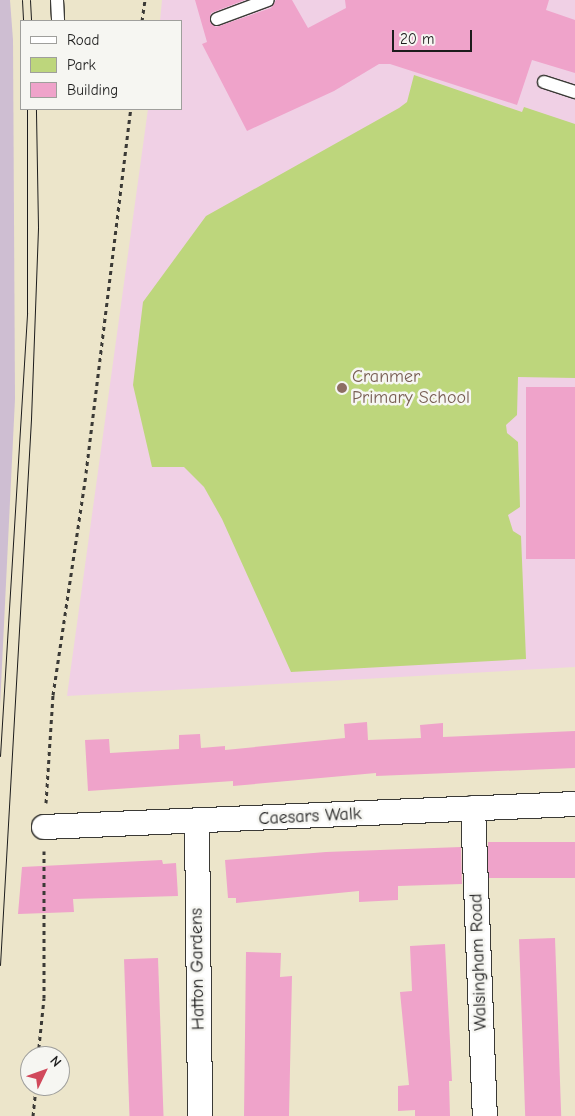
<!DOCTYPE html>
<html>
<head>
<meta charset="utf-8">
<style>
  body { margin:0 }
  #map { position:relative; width:575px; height:1116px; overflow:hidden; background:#ece5ca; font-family:"Comic Neue",sans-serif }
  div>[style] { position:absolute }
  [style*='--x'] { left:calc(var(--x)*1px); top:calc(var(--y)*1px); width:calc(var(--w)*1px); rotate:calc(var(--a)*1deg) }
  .built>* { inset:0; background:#f0d0e5 }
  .industrial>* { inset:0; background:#cebed2 }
  .green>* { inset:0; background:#bdd67c }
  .building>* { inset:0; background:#efa3ca; transform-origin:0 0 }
  .path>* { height:3px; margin-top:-1.5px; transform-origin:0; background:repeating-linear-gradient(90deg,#3b3a36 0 4px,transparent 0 8px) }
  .roads { filter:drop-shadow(1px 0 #3b3a36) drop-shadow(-1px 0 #3b3a36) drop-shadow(0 1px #3b3a36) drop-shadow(0 -1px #3b3a36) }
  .service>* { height:12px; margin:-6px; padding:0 6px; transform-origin:6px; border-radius:6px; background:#fff }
  .minor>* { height:24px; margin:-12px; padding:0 12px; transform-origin:12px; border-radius:12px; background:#fff }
  .tram>* { height:1px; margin:-0.5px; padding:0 0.5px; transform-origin:0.5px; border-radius:0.5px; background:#1c1c1c }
  .dots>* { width:14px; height:14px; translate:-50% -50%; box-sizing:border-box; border:2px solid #f6f6f2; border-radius:50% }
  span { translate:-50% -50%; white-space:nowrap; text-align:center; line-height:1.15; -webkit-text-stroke:5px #f6f6f2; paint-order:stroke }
  .education-label { font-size:18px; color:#785e54 }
  .left { translate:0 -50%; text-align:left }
  .street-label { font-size:18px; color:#1c1c1c }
  .legend { position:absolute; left:20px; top:20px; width:162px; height:90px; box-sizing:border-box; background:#f6f6f2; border:1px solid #9f9f9c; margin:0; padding:6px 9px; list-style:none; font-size:15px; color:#1c1c1c }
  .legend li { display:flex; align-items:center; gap:10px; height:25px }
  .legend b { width:25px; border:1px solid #9f9f9c }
  .north { position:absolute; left:20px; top:1046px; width:50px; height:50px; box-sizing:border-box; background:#f6f6f2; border:1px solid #9f9f9c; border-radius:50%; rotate:48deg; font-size:14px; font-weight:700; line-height:20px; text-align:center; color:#1c1c1c }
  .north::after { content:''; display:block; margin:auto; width:18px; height:22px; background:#d1495b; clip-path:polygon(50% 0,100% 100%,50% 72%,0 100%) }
  .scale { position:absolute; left:392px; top:30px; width:80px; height:22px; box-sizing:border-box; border:2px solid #1c1c1c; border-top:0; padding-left:6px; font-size:15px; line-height:18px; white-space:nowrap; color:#1c1c1c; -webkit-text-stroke:4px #f6f6f2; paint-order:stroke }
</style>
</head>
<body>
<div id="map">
  <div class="built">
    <div style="clip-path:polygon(162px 0,575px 0,575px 667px,67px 696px,148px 109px,181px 109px,181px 21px,160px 21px)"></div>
  </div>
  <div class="industrial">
    <div style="clip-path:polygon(0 0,10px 0,13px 40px,15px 399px,0 706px)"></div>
  </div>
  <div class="green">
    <div style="clip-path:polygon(414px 75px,522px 112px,524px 107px,575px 124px,575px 378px,518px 377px,517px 415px,506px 425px,507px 433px,518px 442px,520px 507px,508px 515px,513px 531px,521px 536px,526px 659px,291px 672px,222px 519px,204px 487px,184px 467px,152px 467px,133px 385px,143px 302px,206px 216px,399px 108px,407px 102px)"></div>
  </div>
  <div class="building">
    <div style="clip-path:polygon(195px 0,245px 0,211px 13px,210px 22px,216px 27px,271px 8px,276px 0,292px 0,308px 28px,346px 8px,345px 0,549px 0,546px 10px,575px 20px,575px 73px,532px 60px,517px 105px,390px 64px,379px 64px,334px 91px,247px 131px,202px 44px,207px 42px)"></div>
    <div style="left:575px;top:387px;width:172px;height:49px;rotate:90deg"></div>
    <div style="clip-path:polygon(367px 722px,368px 740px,421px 738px,420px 725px,443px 723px,443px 737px,575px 731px,575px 768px,376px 776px,376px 773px,233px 786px,233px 781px,88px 791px,85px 740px,109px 739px,110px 753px,179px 749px,179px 735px,200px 734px,201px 748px,225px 746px,225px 750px,345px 738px,344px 724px)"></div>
    <div style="left:575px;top:842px;width:36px;height:87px;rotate:90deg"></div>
    <div style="clip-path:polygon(461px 847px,462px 884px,398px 886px,398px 900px,359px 902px,359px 891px,236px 903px,236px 898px,228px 898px,225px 860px,326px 852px)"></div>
    <div style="clip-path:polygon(162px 860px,163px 864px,176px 863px,178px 896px,73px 899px,74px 912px,18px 914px,22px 867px)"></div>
    <div style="left:555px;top:938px;width:178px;height:36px;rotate:88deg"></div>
    <div style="clip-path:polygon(445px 944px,452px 1081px,449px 1081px,450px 1116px,415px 1116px,415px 1110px,398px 1111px,398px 1086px,409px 1085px,400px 992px,412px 991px,410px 946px)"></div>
    <div style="clip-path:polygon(246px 952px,281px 953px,280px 977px,292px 976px,289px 1116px,244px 1116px)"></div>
    <div style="left:158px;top:958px;width:158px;height:34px;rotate:88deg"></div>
  </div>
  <div class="path">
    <div style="--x:142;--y:21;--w:21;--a:-82"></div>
    <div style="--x:46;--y:803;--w:108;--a:-86.3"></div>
    <div style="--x:53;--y:695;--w:224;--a:-81.5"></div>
    <div style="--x:86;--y:473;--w:367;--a:-83"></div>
    <div style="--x:38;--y:1056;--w:58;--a:-84.1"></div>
    <div style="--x:44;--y:998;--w:147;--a:-90"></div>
    <div style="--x:33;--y:1116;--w:30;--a:-84"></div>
  </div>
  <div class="roads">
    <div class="service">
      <div style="--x:57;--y:0;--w:21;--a:87"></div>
      <div style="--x:217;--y:19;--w:54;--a:-20.4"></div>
      <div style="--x:544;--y:82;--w:33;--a:18"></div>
    </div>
    <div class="minor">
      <div style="--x:473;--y:808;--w:308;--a:87.8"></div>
      <div style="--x:197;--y:822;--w:294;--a:89.4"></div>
      <div style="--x:44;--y:827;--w:531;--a:-2.48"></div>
    </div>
  </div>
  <div class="tram">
    <div style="--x:22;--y:0;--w:21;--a:87"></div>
    <div style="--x:30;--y:0;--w:21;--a:87"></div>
    <div style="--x:0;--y:756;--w:444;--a:-86.5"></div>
    <div style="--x:27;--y:313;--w:204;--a:-90"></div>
    <div style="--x:0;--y:965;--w:547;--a:-86.75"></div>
    <div style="--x:31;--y:419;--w:192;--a:-87.9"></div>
    <div style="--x:38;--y:227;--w:118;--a:-91"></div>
  </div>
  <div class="dots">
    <div style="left:342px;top:388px;background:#8d6e63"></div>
  </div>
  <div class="education-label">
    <span class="left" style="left:352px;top:388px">Cranmer<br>Primary School</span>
  </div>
  <div class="street-label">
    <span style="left:310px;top:817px;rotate:-3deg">Caesars Walk</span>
    <span style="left:479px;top:962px;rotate:-92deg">Walsingham Road</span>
    <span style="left:198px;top:969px;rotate:-91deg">Hatton Gardens</span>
  </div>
  <ul class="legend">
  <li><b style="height:6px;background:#fff"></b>Road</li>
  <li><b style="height:14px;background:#bdd67c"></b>Park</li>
  <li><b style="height:14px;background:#efa3ca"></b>Building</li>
  </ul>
  <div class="north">N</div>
  <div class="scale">20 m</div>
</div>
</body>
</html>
